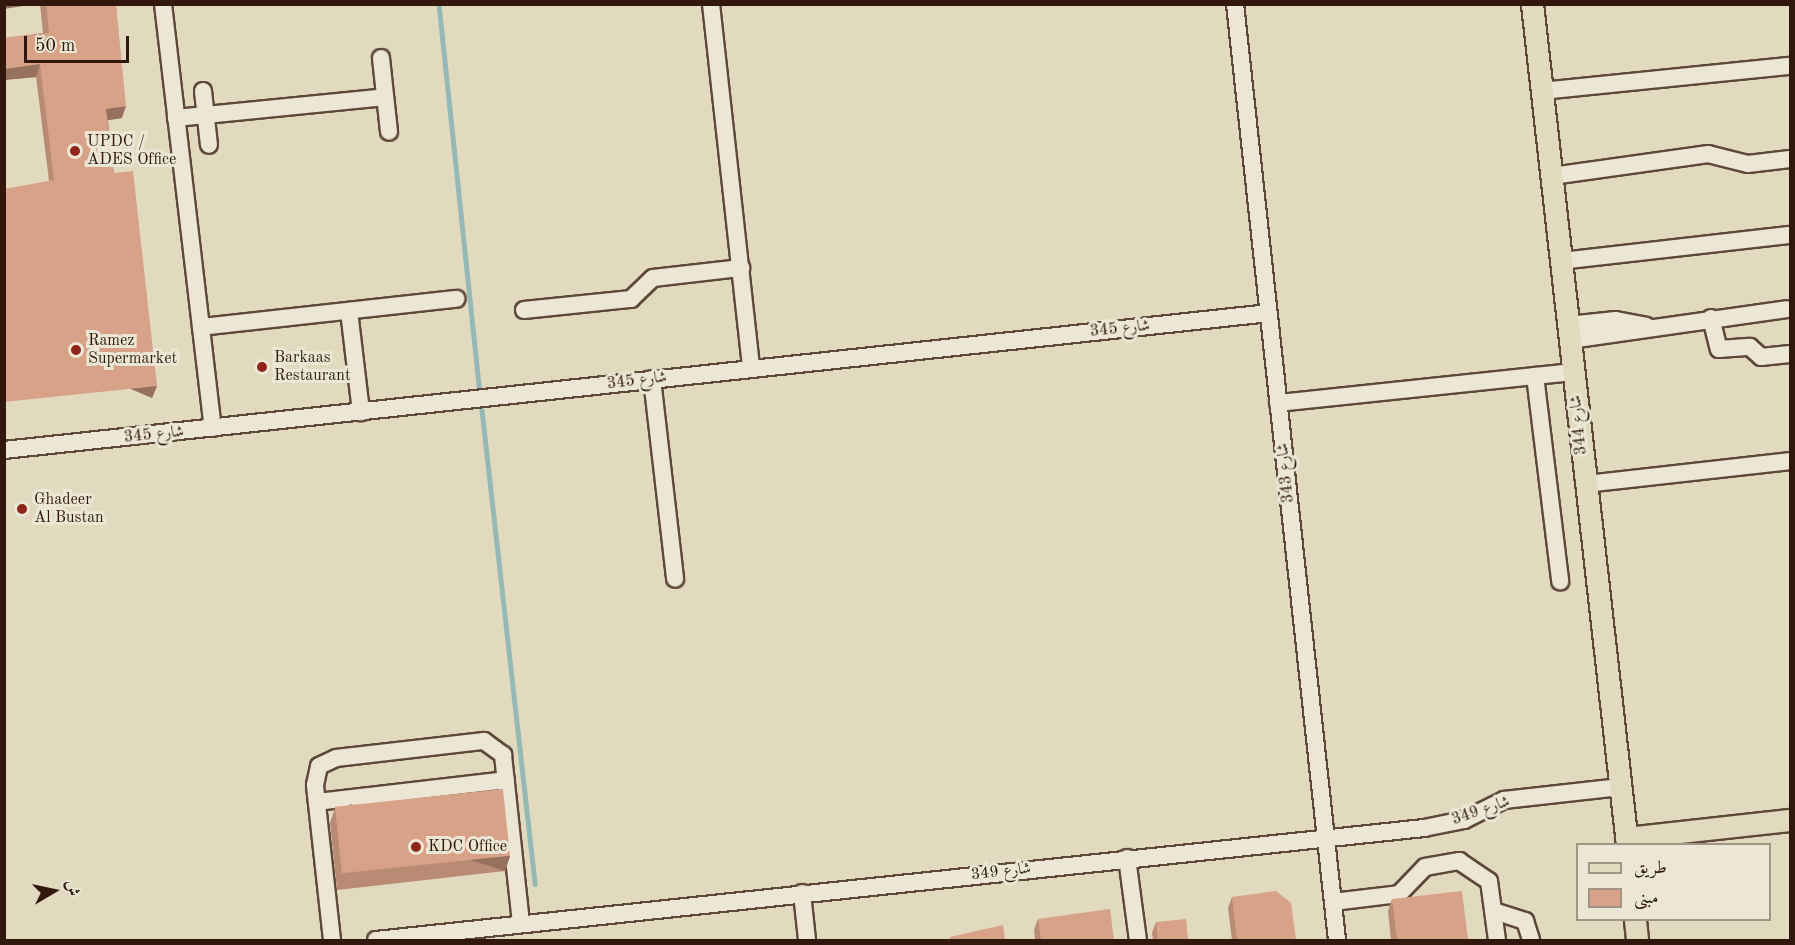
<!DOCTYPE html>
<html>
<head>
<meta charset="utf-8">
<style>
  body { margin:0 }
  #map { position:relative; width:1795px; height:945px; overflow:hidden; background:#e2dabf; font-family:"Old Standard TT",Amiri,serif }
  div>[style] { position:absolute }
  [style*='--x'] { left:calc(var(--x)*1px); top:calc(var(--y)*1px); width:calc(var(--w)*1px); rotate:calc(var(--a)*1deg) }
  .stream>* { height:4.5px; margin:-2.25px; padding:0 2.25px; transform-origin:2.25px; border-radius:2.25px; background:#95bab5 }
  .roads { filter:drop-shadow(2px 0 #5e4839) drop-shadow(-2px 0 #5e4839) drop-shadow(0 2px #5e4839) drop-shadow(0 -2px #5e4839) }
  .minor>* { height:16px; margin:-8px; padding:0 8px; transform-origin:8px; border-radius:8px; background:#ece7d5 }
  .major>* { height:21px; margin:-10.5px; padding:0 10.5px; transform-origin:10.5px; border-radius:10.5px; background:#e2dabf }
  .wall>* { inset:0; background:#b98b74 }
  .shaded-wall>* { inset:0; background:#96715e; transform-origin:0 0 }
  .building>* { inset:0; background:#d7a287; transform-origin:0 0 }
  .dots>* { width:16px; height:16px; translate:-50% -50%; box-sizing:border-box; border:3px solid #ece7d5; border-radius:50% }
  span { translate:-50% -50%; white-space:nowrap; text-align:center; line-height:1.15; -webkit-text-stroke:6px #ece7d5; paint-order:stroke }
  .poi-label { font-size:16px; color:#32170c }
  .left { translate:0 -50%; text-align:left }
  .street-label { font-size:16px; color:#32170c }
  .frame { position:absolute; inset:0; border:6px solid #32170c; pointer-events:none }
  .legend { position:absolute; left:1576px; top:843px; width:195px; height:78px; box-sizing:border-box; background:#ece7d5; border:2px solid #a29485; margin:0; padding:8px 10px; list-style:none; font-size:18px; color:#32170c }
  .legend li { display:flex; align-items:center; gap:12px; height:30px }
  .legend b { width:30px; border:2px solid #a29485 }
  .north { position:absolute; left:24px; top:861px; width:60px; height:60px; -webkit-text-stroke:4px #ece7d5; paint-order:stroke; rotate:81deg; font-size:16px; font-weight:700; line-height:24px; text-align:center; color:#32170c }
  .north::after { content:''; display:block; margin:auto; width:21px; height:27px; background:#32170c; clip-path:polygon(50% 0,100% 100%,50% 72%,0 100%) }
  .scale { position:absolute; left:24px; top:36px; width:105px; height:27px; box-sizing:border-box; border:3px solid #32170c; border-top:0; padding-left:8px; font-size:18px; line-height:21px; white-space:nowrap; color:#32170c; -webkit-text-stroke:4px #ece7d5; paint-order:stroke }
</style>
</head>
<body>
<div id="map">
  <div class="stream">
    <div style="--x:439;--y:4;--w:385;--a:84"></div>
    <div style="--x:482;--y:410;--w:477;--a:83.6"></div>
  </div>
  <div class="roads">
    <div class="minor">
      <div style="--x:163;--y:4;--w:427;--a:83.3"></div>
      <div style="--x:711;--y:4;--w:365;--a:83.7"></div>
      <div style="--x:1235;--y:4;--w:942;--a:83.78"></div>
      <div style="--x:381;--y:58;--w:74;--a:83.8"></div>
      <div style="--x:203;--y:91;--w:54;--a:83.7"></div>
      <div style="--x:1542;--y:91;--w:249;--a:-5.8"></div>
      <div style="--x:176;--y:118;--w:210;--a:-5.7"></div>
      <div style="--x:1552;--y:176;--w:158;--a:-8"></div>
      <div style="--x:1708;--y:154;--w:41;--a:14"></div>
      <div style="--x:1748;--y:164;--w:42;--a:-6.8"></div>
      <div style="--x:1561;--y:261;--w:230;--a:-6.5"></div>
      <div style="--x:524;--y:310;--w:108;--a:-5.9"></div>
      <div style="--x:631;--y:299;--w:30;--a:-44"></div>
      <div style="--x:653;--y:278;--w:89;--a:-6.5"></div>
      <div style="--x:349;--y:311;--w:102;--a:83.2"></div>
      <div style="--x:1711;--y:318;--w:32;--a:76"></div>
      <div style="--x:1719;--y:349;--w:31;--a:-4"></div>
      <div style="--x:1750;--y:347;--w:15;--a:42"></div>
      <div style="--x:1761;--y:357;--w:29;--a:-6"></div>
      <div style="--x:1568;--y:325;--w:48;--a:-5.9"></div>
      <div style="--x:1616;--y:320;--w:31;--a:11"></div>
      <div style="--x:201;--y:327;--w:257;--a:-6.3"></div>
      <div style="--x:1570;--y:340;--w:219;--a:-8.1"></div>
      <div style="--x:1535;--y:376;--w:207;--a:83"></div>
      <div style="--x:652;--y:379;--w:201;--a:83.4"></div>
      <div style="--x:1278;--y:403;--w:298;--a:-6"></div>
      <div style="--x:4;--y:450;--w:1272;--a:-6.18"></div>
      <div style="--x:1586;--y:484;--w:205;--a:-6.4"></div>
      <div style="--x:317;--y:802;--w:190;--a:-6.6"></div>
      <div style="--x:1127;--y:858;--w:83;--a:82.4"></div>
      <div style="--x:802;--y:893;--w:47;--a:83.9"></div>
      <div style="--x:1333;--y:902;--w:66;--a:-6.9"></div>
      <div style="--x:1399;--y:894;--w:37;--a:-46"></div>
      <div style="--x:1425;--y:867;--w:35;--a:-10"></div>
      <div style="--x:1459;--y:861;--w:36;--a:34"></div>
      <div style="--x:1489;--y:881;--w:60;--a:82.3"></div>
      <div style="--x:1494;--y:911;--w:33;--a:18"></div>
      <div style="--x:1525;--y:921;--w:20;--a:72"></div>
      <div style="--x:332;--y:940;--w:156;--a:-96.3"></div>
      <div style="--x:315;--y:785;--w:19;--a:-78"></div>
      <div style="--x:319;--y:766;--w:19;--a:-25"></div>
      <div style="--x:336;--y:758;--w:149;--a:-6.6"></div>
      <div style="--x:484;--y:741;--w:24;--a:36"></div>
      <div style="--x:503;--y:755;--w:170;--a:83.9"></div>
      <div style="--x:376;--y:940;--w:1054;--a:-6.1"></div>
      <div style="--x:1424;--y:828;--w:41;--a:-11.3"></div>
      <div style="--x:1464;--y:820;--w:45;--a:-26.6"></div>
      <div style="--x:1504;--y:800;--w:117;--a:-6.4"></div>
    </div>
    <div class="major">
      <div style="--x:1532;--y:4;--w:845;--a:83.55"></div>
      <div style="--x:1626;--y:838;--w:165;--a:-6.3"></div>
      <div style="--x:1635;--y:920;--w:20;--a:84"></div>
    </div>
  </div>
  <div class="wall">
    <div style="clip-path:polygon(40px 4px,116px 4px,122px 118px,108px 120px,114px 173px,157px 386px,152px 398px,49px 181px,36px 77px,4px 80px,4px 38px,43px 33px)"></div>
    <div style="clip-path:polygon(335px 808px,510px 856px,505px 871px,337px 890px,330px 823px)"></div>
    <div style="clip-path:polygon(1232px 897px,1296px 940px,1232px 940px,1228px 908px)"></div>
    <div style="clip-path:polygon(1392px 899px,1468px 940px,1391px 940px,1388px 911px)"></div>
    <div style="clip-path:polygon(1038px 919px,1114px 940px,1035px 940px,1034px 930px)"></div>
    <div style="clip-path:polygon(1156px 922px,1188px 940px,1153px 940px,1152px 933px)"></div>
  </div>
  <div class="shaded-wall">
    <div style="clip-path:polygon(4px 4px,36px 4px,4px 9px)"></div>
    <div style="clip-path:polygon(40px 64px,36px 77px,4px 80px,4px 69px)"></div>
    <div style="clip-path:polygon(126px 106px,122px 118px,102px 121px,106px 109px)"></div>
    <div style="left:157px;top:386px;width:13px;height:154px;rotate:113deg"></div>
    <div style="left:510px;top:856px;width:16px;height:168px;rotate:108deg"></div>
  </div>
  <div class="building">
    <div style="clip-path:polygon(46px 4px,116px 4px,126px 106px,106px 109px,114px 173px,133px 171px,157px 386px,4px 402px,4px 189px,54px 180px,40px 64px,4px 69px,4px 38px,49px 33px)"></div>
    <div style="left:503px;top:789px;width:67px;height:169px;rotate:84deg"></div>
    <div style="clip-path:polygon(1276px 891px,1291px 903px,1296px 940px,1237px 940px,1232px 897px)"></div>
    <div style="clip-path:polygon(1462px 891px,1468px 940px,1397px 940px,1392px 899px)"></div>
    <div style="clip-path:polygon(1110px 909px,1114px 940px,1041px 940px,1038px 919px)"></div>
    <div style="clip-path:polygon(1186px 919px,1188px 940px,1158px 940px,1156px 922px)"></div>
    <div style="clip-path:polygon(1003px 925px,1005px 940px,950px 940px,950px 937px)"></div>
  </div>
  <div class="dots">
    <div style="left:75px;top:151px;background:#8f2418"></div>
    <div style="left:76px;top:350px;background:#8f2418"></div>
    <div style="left:262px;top:367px;background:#8f2418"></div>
    <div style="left:22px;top:509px;background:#8f2418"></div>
    <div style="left:416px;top:847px;background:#8f2418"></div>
  </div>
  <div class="poi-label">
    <span class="left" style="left:87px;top:151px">UPDC /<br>ADES Office</span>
    <span class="left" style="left:88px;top:350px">Ramez<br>Supermarket</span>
    <span class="left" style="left:274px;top:367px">Barkaas<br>Restaurant</span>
    <span class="left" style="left:34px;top:509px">Ghadeer<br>Al Bustan</span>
    <span class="left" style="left:428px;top:847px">KDC Office</span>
  </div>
  <div class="street-label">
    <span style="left:1120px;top:329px;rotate:-6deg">شارع 345</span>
    <span style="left:637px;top:381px;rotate:-7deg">شارع 345</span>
    <span style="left:1579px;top:425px;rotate:-96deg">شارع 344</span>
    <span style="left:154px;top:435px;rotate:-6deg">شارع 345</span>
    <span style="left:1286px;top:473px;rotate:-96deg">شارع 343</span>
    <span style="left:1481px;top:811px;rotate:-19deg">شارع 349</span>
    <span style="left:1001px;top:872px;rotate:-6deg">شارع 349</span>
  </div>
  <div class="frame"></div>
  <ul class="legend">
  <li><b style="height:8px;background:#e2dabf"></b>طريق</li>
  <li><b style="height:16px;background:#d7a287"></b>مبنى</li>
  </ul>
  <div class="north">ش</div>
  <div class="scale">50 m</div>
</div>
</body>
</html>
